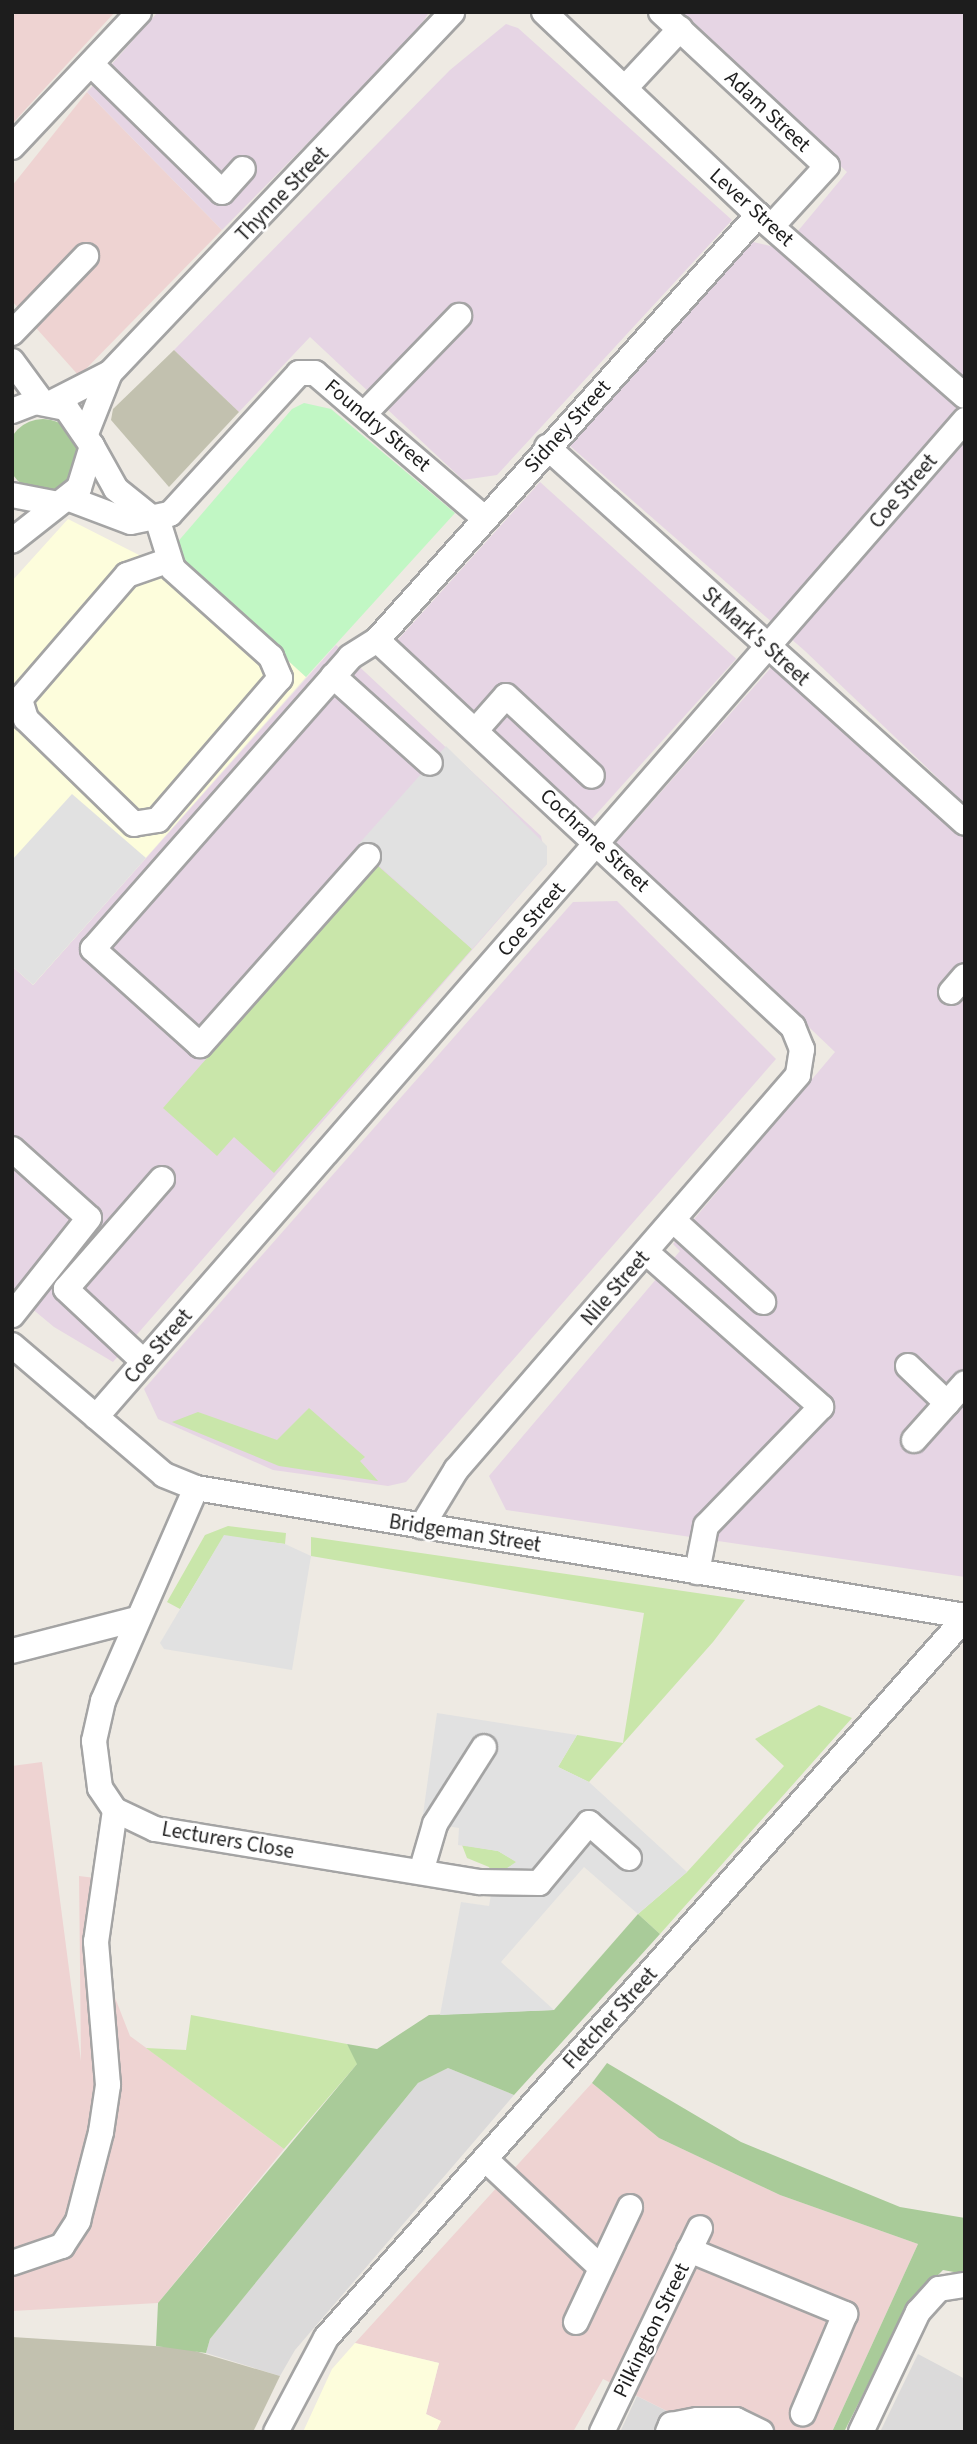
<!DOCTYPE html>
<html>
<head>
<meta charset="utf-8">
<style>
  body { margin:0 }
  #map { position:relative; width:977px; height:2444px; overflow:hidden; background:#eeeae3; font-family:"Source Sans 3",sans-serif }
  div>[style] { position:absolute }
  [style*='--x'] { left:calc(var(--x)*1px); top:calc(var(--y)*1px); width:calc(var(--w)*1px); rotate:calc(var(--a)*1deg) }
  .residential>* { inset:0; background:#dbdada }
  .commercial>* { inset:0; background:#eed3d2 }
  .industrial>* { inset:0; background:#e6d5e4; transform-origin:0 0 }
  .education>* { inset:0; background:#fdfddc }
  .construction>* { inset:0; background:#c2c1af }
  .grass>* { inset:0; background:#c9e6aa }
  .forest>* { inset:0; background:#a9cb99 }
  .round { border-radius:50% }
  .park>* { inset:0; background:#c1f7c4 }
  .parking>* { inset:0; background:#e1e1e1 }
  .roads { filter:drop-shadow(2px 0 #a4a4a4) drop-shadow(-2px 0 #a4a4a4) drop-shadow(0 2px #a4a4a4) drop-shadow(0 -2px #a4a4a4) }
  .minor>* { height:24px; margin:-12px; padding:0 12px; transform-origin:12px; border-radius:12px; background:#fff }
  span { translate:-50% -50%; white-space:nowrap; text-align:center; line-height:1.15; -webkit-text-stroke:5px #fff; paint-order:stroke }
  .street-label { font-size:21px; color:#1d1d1d }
  .frame { position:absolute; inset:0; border:14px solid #1d1d1d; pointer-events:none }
</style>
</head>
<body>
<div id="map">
  <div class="residential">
    <div style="clip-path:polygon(448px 2068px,514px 2095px,295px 2350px,280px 2376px,206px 2353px,210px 2339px,418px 2083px)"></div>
    <div style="clip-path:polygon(918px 2354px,965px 2379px,965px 2432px,880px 2432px)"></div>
    <div style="clip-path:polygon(637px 2396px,709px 2432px,620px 2432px)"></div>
  </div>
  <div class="commercial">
    <div style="clip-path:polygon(17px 12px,115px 12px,12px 124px,12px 17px)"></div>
    <div style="clip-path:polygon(87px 92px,222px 230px,79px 376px,12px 301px,12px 186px)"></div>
    <div style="clip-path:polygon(42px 1762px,81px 2061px,79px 1876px,120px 1881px,103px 1967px,130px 2036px,284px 2149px,158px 2303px,12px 2311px,12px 1766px)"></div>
    <div style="clip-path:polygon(592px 2083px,659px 2138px,780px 2195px,918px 2244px,832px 2432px,709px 2432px,603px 2379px,573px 2432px,436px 2432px,440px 2421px,426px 2414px,439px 2363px,355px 2343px)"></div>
  </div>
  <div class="industrial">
    <div style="clip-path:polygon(158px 12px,429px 12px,418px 31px,222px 230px,87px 92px)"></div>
    <div style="clip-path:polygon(676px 12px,965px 12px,965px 804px,805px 651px,570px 446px,749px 241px,783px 249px,847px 172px)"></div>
    <div style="clip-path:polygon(506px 24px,518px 28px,732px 220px,497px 475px,463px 480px,310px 337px,239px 412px,174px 350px,450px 70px)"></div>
    <div style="left:540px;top:482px;width:264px;height:219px;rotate:42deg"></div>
    <div style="clip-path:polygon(336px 645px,541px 836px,547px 864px,113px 1362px,54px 1327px,12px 1292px,12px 966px,34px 984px)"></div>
    <div style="clip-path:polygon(775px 663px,965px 839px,965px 1577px,506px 1510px,489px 1476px,680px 1251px,673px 1244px,835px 1052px,616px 843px)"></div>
    <div style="clip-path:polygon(617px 901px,776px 1059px,406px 1482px,388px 1486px,273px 1470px,158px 1419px,144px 1389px,573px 902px)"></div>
  </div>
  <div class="education">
    <div style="clip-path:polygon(68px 519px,139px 555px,169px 552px,306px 677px,33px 985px,12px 966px,12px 581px)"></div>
    <div style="clip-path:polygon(355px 2343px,439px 2363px,426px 2414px,441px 2421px,436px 2432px,303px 2432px,332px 2369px)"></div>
  </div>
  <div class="construction">
    <div style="clip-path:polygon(174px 350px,239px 412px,169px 487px,111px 420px,113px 409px)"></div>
    <div style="clip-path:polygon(12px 2337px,185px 2348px,280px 2376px,253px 2432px,12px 2432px)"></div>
  </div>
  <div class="grass">
    <div style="clip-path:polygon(377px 865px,472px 949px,274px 1173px,234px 1137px,217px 1156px,163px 1108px)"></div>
    <div style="clip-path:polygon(309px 1408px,365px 1457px,360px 1461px,378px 1481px,279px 1466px,172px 1422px,198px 1412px,277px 1440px)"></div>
    <div style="clip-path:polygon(228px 1526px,286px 1533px,285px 1544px,224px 1536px,180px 1609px,167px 1602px,205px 1535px)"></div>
    <div style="clip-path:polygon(311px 1537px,745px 1600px,713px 1642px,589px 1782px,558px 1767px,577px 1735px,623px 1743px,644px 1613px,311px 1556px)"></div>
    <div style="clip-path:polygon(819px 1705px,852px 1718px,660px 1934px,638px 1914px,687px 1872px,784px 1766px,755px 1739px)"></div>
    <div style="clip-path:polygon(462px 1845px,498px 1851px,517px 1862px,494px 1877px,489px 1867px,467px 1858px)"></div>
    <div style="clip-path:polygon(191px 2015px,347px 2044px,358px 2063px,284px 2149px,146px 2048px,186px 2050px)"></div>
  </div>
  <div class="forest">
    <div class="round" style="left:7px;top:419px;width:72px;height:72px"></div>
    <div style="clip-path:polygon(638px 1914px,660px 1934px,514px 2095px,448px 2068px,418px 2083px,210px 2339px,206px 2353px,156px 2346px,158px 2303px,357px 2064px,347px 2044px,377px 2049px,429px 2015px,554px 2010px)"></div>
    <div style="clip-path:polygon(607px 2063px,741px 2142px,900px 2207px,965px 2218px,965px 2274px,943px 2270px,908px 2305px,844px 2432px,832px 2432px,918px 2244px,780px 2195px,659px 2138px,592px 2083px)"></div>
  </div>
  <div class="park">
    <div style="clip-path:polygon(304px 403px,331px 409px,455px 513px,306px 677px,169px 552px,292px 409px)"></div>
  </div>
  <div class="parking">
    <div style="clip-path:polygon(446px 746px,547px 846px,547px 864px,472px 949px,357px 846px)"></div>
    <div style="clip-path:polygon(72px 794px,146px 858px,33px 985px,12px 966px,12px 860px)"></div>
    <div style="clip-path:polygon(224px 1535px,285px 1544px,311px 1556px,292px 1670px,164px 1649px,160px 1643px)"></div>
    <div style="clip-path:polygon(437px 1713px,577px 1735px,558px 1767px,589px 1782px,687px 1872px,638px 1914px,584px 1867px,501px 1962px,554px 2010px,440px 2015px,461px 1902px,489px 1906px,494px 1877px,516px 1862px,498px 1851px,458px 1845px,459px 1828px,422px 1822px)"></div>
  </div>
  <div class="roads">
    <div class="minor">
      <div style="--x:544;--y:12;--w:295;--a:43.5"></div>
      <div style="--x:758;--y:215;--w:275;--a:41.2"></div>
      <div style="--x:661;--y:12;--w:226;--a:42.9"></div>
      <div style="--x:827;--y:166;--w:81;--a:132.5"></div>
      <div style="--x:91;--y:64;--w:183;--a:44.3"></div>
      <div style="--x:222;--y:192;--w:31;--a:-48"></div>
      <div style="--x:625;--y:88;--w:81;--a:-47"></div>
      <div style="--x:12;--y:147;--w:185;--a:-46.7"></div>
      <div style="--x:12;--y:333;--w:107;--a:-46.1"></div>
      <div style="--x:12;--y:361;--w:51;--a:53.8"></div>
      <div style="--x:51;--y:403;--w:66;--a:-27"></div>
      <div style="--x:110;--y:373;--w:497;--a:-46.5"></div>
      <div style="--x:12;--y:411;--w:25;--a:-21"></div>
      <div style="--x:35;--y:402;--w:32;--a:11"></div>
      <div style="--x:66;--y:408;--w:46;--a:55.6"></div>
      <div style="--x:92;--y:446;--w:44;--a:107.2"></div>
      <div style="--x:79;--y:488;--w:85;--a:141.7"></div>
      <div style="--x:366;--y:412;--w:134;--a:-45.9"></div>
      <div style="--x:87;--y:431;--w:62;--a:-68.4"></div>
      <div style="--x:92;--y:446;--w:49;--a:60.8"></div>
      <div style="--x:116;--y:489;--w:46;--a:38.9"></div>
      <div style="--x:547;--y:447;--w:562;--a:41.97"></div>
      <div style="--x:12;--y:495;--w:42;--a:11"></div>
      <div style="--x:67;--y:498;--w:68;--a:20.6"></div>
      <div style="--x:131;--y:522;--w:40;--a:-12"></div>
      <div style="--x:170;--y:514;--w:191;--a:-47.5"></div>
      <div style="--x:299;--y:373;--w:16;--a:0"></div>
      <div style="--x:315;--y:373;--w:223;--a:40.6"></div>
      <div style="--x:157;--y:518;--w:53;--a:72.6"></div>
      <div style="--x:173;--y:569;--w:132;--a:41.9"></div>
      <div style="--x:271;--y:657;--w:23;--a:67"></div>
      <div style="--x:280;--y:678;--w:187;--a:130.7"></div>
      <div style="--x:158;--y:820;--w:24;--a:171"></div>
      <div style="--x:134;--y:824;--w:151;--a:-135.8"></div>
      <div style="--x:26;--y:719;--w:21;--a:-107"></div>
      <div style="--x:20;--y:699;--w:164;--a:-49.2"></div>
      <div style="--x:127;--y:575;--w:42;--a:-19.3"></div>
      <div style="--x:377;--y:640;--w:568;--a:42.93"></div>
      <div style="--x:793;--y:1027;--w:24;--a:68"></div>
      <div style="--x:802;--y:1049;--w:26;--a:99"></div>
      <div style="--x:798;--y:1075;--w:522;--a:130.89"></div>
      <div style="--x:456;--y:1470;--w:66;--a:121.3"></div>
      <div style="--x:333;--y:676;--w:130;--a:41.9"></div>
      <div style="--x:476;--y:730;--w:45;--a:-48.6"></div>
      <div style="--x:506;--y:696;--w:117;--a:42.9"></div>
      <div style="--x:368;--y:856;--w:253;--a:131.6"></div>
      <div style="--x:200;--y:1045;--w:144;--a:-138.1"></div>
      <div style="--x:93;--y:949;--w:389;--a:-48.6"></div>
      <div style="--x:350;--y:657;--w:32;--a:-32"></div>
      <div style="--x:377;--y:640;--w:571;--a:-48.12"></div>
      <div style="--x:951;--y:992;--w:21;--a:-49"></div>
      <div style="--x:12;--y:1149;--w:103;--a:41.9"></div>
      <div style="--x:89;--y:1218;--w:124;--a:128.4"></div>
      <div style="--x:673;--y:1220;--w:122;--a:42.3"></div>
      <div style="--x:646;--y:1252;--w:234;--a:41.5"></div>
      <div style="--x:821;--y:1407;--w:165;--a:134"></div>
      <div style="--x:706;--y:1526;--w:47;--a:101.1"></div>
      <div style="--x:12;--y:1345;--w:200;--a:40.5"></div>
      <div style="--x:164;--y:1475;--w:35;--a:22"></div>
      <div style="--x:196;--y:1488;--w:780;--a:9.45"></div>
      <div style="--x:144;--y:1362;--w:107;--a:-136.9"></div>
      <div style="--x:66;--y:1289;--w:146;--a:-48.9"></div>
      <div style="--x:908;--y:1366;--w:54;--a:43.5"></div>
      <div style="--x:96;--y:1417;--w:1323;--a:-48.92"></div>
      <div style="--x:914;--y:1440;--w:76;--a:-48.2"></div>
      <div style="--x:196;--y:1488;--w:232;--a:113.6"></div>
      <div style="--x:103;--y:1701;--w:41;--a:102.7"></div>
      <div style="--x:94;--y:1741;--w:47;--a:82.7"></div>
      <div style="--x:100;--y:1788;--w:27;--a:56"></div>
      <div style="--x:115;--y:1810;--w:44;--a:25.4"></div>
      <div style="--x:155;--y:1829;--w:329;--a:9.3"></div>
      <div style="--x:480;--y:1882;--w:59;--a:1"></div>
      <div style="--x:539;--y:1883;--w:78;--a:-50.2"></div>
      <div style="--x:589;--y:1823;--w:53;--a:41.2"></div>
      <div style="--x:12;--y:1651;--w:129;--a:-14.4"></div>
      <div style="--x:421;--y:1872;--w:50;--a:-73.7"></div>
      <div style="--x:435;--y:1824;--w:91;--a:-57.5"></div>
      <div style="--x:485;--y:2159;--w:159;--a:43.2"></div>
      <div style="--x:689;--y:2250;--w:169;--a:22.3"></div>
      <div style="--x:845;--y:2314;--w:108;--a:113"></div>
      <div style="--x:12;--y:2263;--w:53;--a:-18.8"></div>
      <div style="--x:62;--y:2246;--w:30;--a:-57"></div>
      <div style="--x:78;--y:2221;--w:92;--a:-75.5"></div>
      <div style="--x:101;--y:2132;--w:48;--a:-81.5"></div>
      <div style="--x:108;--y:2085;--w:144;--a:-94.8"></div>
      <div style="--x:96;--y:1942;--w:133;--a:-81.8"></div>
      <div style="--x:576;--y:2322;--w:127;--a:-64.8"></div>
      <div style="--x:276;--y:2432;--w:106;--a:-62"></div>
      <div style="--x:326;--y:2338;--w:963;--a:-48.41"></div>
      <div style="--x:602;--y:2432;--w:226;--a:-64.3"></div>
      <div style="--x:668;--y:2432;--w:8;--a:-67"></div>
      <div style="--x:671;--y:2425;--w:26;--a:-11"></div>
      <div style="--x:697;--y:2420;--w:39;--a:0"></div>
      <div style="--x:736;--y:2420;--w:28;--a:26"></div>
      <div style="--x:861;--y:2432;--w:133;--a:-64.6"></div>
      <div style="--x:918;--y:2312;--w:31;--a:-48"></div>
      <div style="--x:939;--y:2289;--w:26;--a:-9"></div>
    </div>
  </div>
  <div class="street-label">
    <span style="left:768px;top:111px;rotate:43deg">Adam Street</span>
    <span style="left:282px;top:194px;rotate:-46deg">Thynne Street</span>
    <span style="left:752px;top:207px;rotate:42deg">Lever Street</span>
    <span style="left:378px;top:425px;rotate:40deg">Foundry Street</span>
    <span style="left:567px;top:426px;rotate:-48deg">Sidney Street</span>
    <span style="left:903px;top:491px;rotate:-49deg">Coe Street</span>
    <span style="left:756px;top:636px;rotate:42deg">St Mark's Street</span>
    <span style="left:595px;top:840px;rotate:43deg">Cochrane Street</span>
    <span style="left:531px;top:919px;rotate:-49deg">Coe Street</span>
    <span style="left:615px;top:1288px;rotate:-49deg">Nile Street</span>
    <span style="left:158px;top:1346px;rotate:-49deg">Coe Street</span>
    <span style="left:465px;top:1533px;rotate:9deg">Bridgeman Street</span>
    <span style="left:228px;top:1840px;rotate:10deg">Lecturers Close</span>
    <span style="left:610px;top:2018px;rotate:-48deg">Fletcher Street</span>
    <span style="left:651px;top:2330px;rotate:-64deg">Pilkington Street</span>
  </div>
  <div class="frame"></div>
</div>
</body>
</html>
